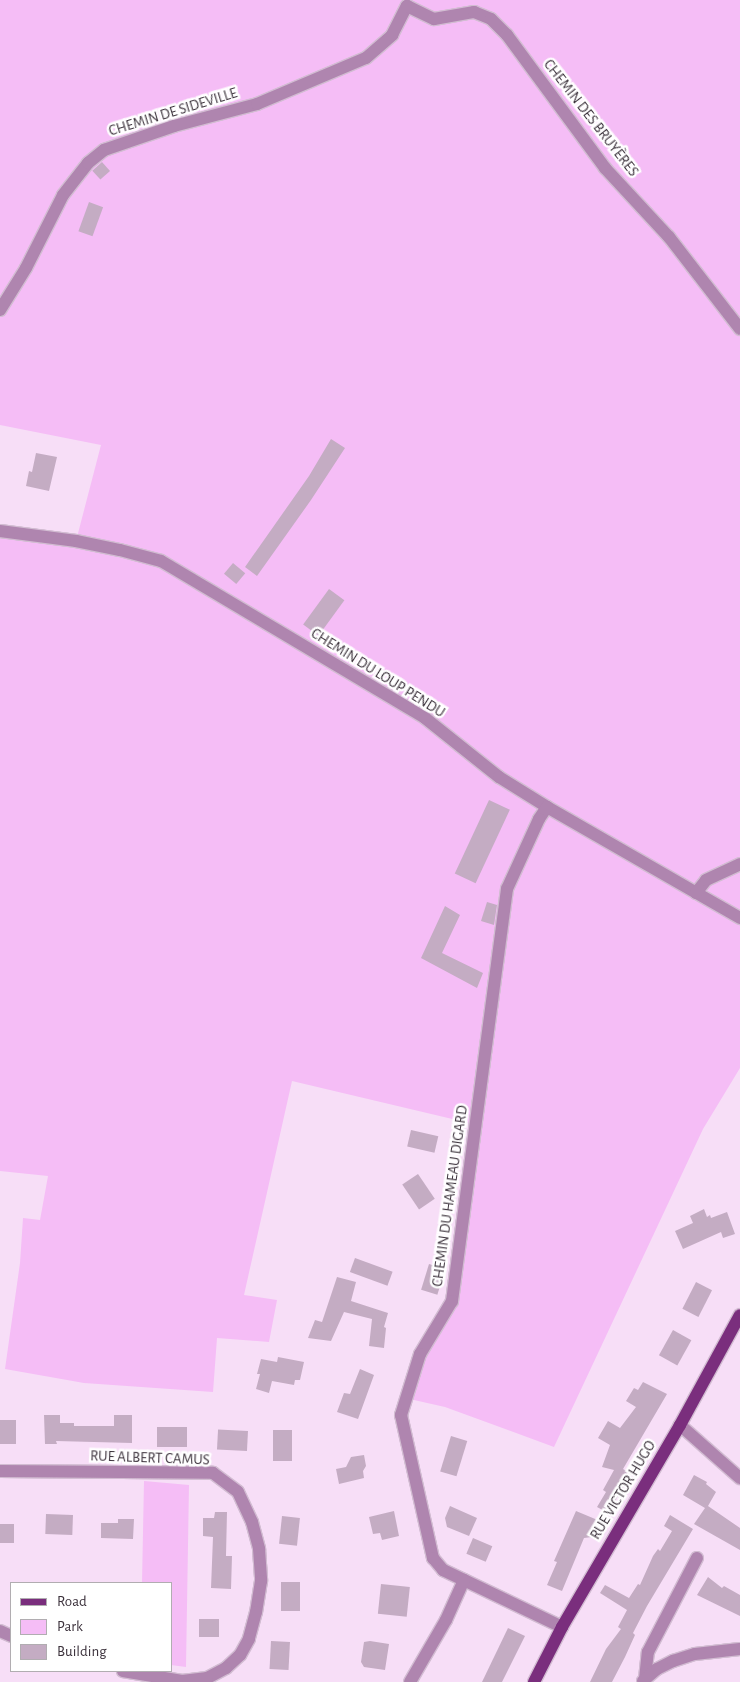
<!DOCTYPE html>
<html>
<head>
<meta charset="utf-8">
<style>
  body { margin:0 }
  #map { position:relative; width:740px; height:1682px; overflow:hidden; background:#f7def7; font-family:"Alegreya Sans",sans-serif }
  div>[style] { position:absolute }
  [style*='--x'] { left:calc(var(--x)*1px); top:calc(var(--y)*1px); width:calc(var(--w)*1px); rotate:calc(var(--a)*1deg) }
  .green>* { inset:0; background:#f5bdf6 }
  .building>* { inset:0; background:#c4acc3; transform-origin:0 0 }
  .roads { filter:drop-shadow(1px 0 #d2bcd2) drop-shadow(-1px 0 #d2bcd2) drop-shadow(0 1px #d2bcd2) drop-shadow(0 -1px #d2bcd2) }
  .minor>* { height:12px; margin:-6px; padding:0 6px; transform-origin:6px; border-radius:6px; background:#af85af }
  .major>* { height:12px; margin:-6px; padding:0 6px; transform-origin:6px; border-radius:6px; background:#7a2e7d }
  span { translate:-50% -50%; white-space:nowrap; text-align:center; line-height:1.15; -webkit-text-stroke:5px #fff; paint-order:stroke }
  .street-label { font-size:15px; color:#3c323c }
  .legend { position:absolute; left:10px; top:1582px; width:162px; height:90px; box-sizing:border-box; background:#fff; border:1px solid #b1adb1; margin:0; padding:6px 9px; list-style:none; font-size:15px; color:#3c323c }
  .legend li { display:flex; align-items:center; gap:10px; height:25px }
  .legend b { width:25px; border:1px solid #b1adb1 }
</style>
</head>
<body>
<div id="map">
  <div class="green">
    <div style="clip-path:polygon(0 0,740px 0,740px 1068px,703px 1129px,554px 1447px,445px 1407px,405px 1398px,452px 1301px,476px 1127px,465px 1122px,292px 1081px,244px 1295px,277px 1300px,269px 1342px,217px 1338px,213px 1392px,84px 1383px,5px 1369px,20px 1263px,23px 1218px,40px 1220px,48px 1176px,0 1171px,0 531px,76px 541px,101px 445px,0 425px)"></div>
    <div style="clip-path:polygon(144px 1481px,189px 1485px,186px 1667px,171px 1665px,171px 1583px,142px 1583px)"></div>
  </div>
  <div class="building">
    <div style="left:102px;top:162px;width:12px;height:13px;rotate:48deg"></div>
    <div style="left:89px;top:202px;width:15px;height:31px;rotate:20deg"></div>
    <div style="clip-path:polygon(331px 439px,345px 448px,311px 500px,257px 576px,245px 567px,309px 476px)"></div>
    <div style="clip-path:polygon(36px 453px,57px 457px,49px 491px,26px 486px,29px 471px,32px 472px)"></div>
    <div style="left:233px;top:563px;width:16px;height:14px;rotate:40deg"></div>
    <div style="left:329px;top:589px;width:19px;height:44px;rotate:36deg"></div>
    <div style="left:489px;top:800px;width:23px;height:81px;rotate:25deg"></div>
    <div style="clip-path:polygon(487px 902px,497px 905px,494px 925px,481px 921px)"></div>
    <div style="clip-path:polygon(445px 906px,460px 915px,442px 953px,483px 973px,477px 988px,421px 958px)"></div>
    <div style="left:411px;top:1130px;width:28px;height:17px;rotate:13deg"></div>
    <div style="left:418px;top:1174px;width:30px;height:19px;rotate:56deg"></div>
    <div style="clip-path:polygon(704px 1209px,707px 1217px,710px 1215px,711px 1218px,727px 1212px,735px 1234px,723px 1238px,721px 1232px,683px 1249px,675px 1231px,693px 1223px,690px 1216px)"></div>
    <div style="left:355px;top:1258px;width:40px;height:15px;rotate:20deg"></div>
    <div style="left:429px;top:1264px;width:17px;height:27px;rotate:17deg"></div>
    <div style="clip-path:polygon(337px 1277px,356px 1282px,351px 1301px,388px 1313px,384px 1327px,386px 1328px,384px 1348px,369px 1346px,372px 1319px,344px 1312px,331px 1341px,308px 1338px,315px 1320px,322px 1322px)"></div>
    <div style="left:696px;top:1282px;width:18px;height:30px;rotate:27deg"></div>
    <div style="left:673px;top:1330px;width:21px;height:29px;rotate:29deg"></div>
    <div style="clip-path:polygon(278px 1357px,304px 1362px,300px 1380px,295px 1380px,294px 1385px,272px 1381px,269px 1393px,256px 1389px,260px 1374px,257px 1374px,261px 1359px,277px 1362px)"></div>
    <div style="clip-path:polygon(360px 1369px,374px 1375px,358px 1419px,337px 1412px,344px 1393px,350px 1394px)"></div>
    <div style="clip-path:polygon(643px 1382px,667px 1394px,623px 1469px,631px 1474px,608px 1513px,597px 1507px,606px 1492px,603px 1490px,614px 1470px,602px 1467px,610px 1445px,598px 1438px,608px 1421px,620px 1428px,636px 1407px,626px 1401px,634px 1388px,638px 1390px)"></div>
    <div style="clip-path:polygon(44px 1415px,60px 1415px,60px 1423px,74px 1423px,74px 1426px,114px 1426px,114px 1415px,132px 1415px,132px 1443px,56px 1441px,57px 1444px,45px 1444px)"></div>
    <div style="left:16px;top:1420px;width:24px;height:16px;rotate:90deg"></div>
    <div style="left:187px;top:1427px;width:20px;height:30px;rotate:90deg"></div>
    <div style="left:273px;top:1430px;width:19px;height:31px"></div>
    <div style="left:248px;top:1431px;width:20px;height:30px;rotate:93deg"></div>
    <div style="left:451px;top:1436px;width:17px;height:37px;rotate:17deg"></div>
    <div style="clip-path:polygon(364px 1455px,366px 1466px,363px 1471px,364px 1478px,339px 1484px,336px 1469px,346px 1467px,351px 1457px)"></div>
    <div style="clip-path:polygon(694px 1475px,707px 1482px,706px 1484px,716px 1492px,708px 1506px,740px 1528px,740px 1550px,694px 1524px,705px 1508px,683px 1495px)"></div>
    <div style="clip-path:polygon(450px 1506px,477px 1518px,469px 1536px,447px 1527px,445px 1518px)"></div>
    <div style="clip-path:polygon(394px 1511px,399px 1536px,382px 1540px,380px 1533px,373px 1534px,369px 1517px)"></div>
    <div style="clip-path:polygon(576px 1511px,600px 1521px,592px 1537px,584px 1538px,562px 1591px,547px 1585px,557px 1562px,554px 1561px)"></div>
    <div style="clip-path:polygon(215px 1512px,227px 1512px,226px 1556px,232px 1556px,231px 1589px,211px 1588px,213px 1537px,203px 1536px,203px 1518px,214px 1518px)"></div>
    <div style="left:46px;top:1514px;width:27px;height:20px;rotate:2deg"></div>
    <div style="clip-path:polygon(670px 1515px,693px 1529px,647px 1606px,633px 1633px,635px 1635px,625px 1657px,612px 1682px,590px 1682px,606px 1649px,621px 1629px,618px 1627px,627px 1610px,600px 1593px,605px 1585px,629px 1598px,638px 1584px,640px 1585px,653px 1556px,658px 1549px,660px 1551px,672px 1531px,664px 1526px)"></div>
    <div style="left:282px;top:1516px;width:18px;height:28px;rotate:6deg"></div>
    <div style="clip-path:polygon(118px 1519px,134px 1519px,133px 1539px,101px 1538px,101px 1523px,118px 1523px)"></div>
    <div style="left:0;top:1524px;width:14px;height:19px"></div>
    <div style="left:473px;top:1538px;width:21px;height:17px;rotate:23deg"></div>
    <div style="clip-path:polygon(708px 1577px,722px 1588px,724px 1586px,740px 1595px,740px 1616px,697px 1595px)"></div>
    <div style="left:281px;top:1582px;width:19px;height:29px"></div>
    <div style="left:381px;top:1584px;width:29px;height:30px;rotate:6deg"></div>
    <div style="left:199px;top:1619px;width:20px;height:18px"></div>
    <div style="clip-path:polygon(508px 1628px,525px 1636px,502px 1682px,482px 1682px)"></div>
    <div style="left:271px;top:1641px;width:19px;height:28px;rotate:3deg"></div>
    <div style="clip-path:polygon(370px 1641px,389px 1644px,385px 1670px,364px 1667px,361px 1662px,364px 1642px)"></div>
  </div>
  <div class="roads">
    <div class="minor">
      <div style="--x:0;--y:310;--w:49;--a:-58.2"></div>
      <div style="--x:26;--y:268;--w:82;--a:-63.1"></div>
      <div style="--x:63;--y:195;--w:41;--a:-52"></div>
      <div style="--x:88;--y:163;--w:21;--a:-39"></div>
      <div style="--x:104;--y:150;--w:74;--a:-18.9"></div>
      <div style="--x:174;--y:126;--w:86;--a:-14.8"></div>
      <div style="--x:257;--y:104;--w:118;--a:-22.9"></div>
      <div style="--x:366;--y:58;--w:35;--a:-41"></div>
      <div style="--x:392;--y:35;--w:33;--a:-63"></div>
      <div style="--x:407;--y:6;--w:30;--a:26"></div>
      <div style="--x:434;--y:19;--w:41;--a:-9.9"></div>
      <div style="--x:474;--y:12;--w:18;--a:22"></div>
      <div style="--x:491;--y:19;--w:23;--a:45"></div>
      <div style="--x:507;--y:35;--w:165;--a:53.6"></div>
      <div style="--x:605;--y:168;--w:94;--a:47.2"></div>
      <div style="--x:669;--y:237;--w:116;--a:52.3"></div>
      <div style="--x:0;--y:531;--w:77;--a:7.5"></div>
      <div style="--x:76;--y:541;--w:45;--a:11.6"></div>
      <div style="--x:120;--y:550;--w:42;--a:15"></div>
      <div style="--x:161;--y:561;--w:307;--a:30.7"></div>
      <div style="--x:425;--y:718;--w:95;--a:38.6"></div>
      <div style="--x:499;--y:777;--w:57;--a:32"></div>
      <div style="--x:547;--y:807;--w:223;--a:29.9"></div>
      <div style="--x:547;--y:807;--w:14;--a:124"></div>
      <div style="--x:539;--y:819;--w:77;--a:114.6"></div>
      <div style="--x:507;--y:889;--w:416;--a:97.6"></div>
      <div style="--x:452;--y:1301;--w:62;--a:121.1"></div>
      <div style="--x:420;--y:1354;--w:64;--a:107.3"></div>
      <div style="--x:401;--y:1415;--w:147;--a:77.4"></div>
      <div style="--x:433;--y:1558;--w:16;--a:50"></div>
      <div style="--x:443;--y:1570;--w:132;--a:25.6"></div>
      <div style="--x:696;--y:893;--w:16;--a:-52"></div>
      <div style="--x:706;--y:880;--w:38;--a:-25"></div>
      <div style="--x:680;--y:1425;--w:80;--a:41.5"></div>
      <div style="--x:0;--y:1471;--w:213;--a:0.5"></div>
      <div style="--x:213;--y:1473;--w:31;--a:37"></div>
      <div style="--x:238;--y:1492;--w:33;--a:65"></div>
      <div style="--x:252;--y:1522;--w:28;--a:75"></div>
      <div style="--x:259;--y:1549;--w:32;--a:86"></div>
      <div style="--x:261;--y:1581;--w:31;--a:99"></div>
      <div style="--x:256;--y:1612;--w:28;--a:105"></div>
      <div style="--x:249;--y:1639;--w:18;--a:119"></div>
      <div style="--x:240;--y:1655;--w:19;--a:137"></div>
      <div style="--x:226;--y:1668;--w:21;--a:152"></div>
      <div style="--x:207;--y:1678;--w:25;--a:173"></div>
      <div style="--x:182;--y:1681;--w:60;--a:-170.4"></div>
      <div style="--x:0;--y:1631;--w:12;--a:24"></div>
      <div style="--x:645;--y:1679;--w:27;--a:-84"></div>
      <div style="--x:648;--y:1652;--w:106;--a:-62.5"></div>
      <div style="--x:643;--y:1681;--w:18;--a:-41"></div>
      <div style="--x:657;--y:1669;--w:18;--a:-27"></div>
      <div style="--x:673;--y:1661;--w:23;--a:-18"></div>
      <div style="--x:695;--y:1654;--w:45;--a:-6.3"></div>
      <div style="--x:410;--y:1682;--w:72;--a:-59.9"></div>
      <div style="--x:446;--y:1620;--w:44;--a:-65.8"></div>
    </div>
    <div class="major">
      <div style="--x:534;--y:1682;--w:62;--a:-63"></div>
      <div style="--x:562;--y:1627;--w:234;--a:-59.7"></div>
      <div style="--x:680;--y:1425;--w:125;--a:-61.4"></div>
    </div>
  </div>
  <div class="street-label">
    <span style="left:173px;top:112px;rotate:-17deg">CHEMIN DE SIDEVILLE</span>
    <span style="left:591px;top:118px;rotate:52deg">CHEMIN DES BRUYÈRES</span>
    <span style="left:378px;top:673px;rotate:32deg">CHEMIN DU LOUP PENDU</span>
    <span style="left:450px;top:1196px;rotate:-82deg">CHEMIN DU HAMEAU DIGARD</span>
    <span style="left:150px;top:1458px;rotate:2deg">RUE ALBERT CAMUS</span>
    <span style="left:623px;top:1490px;rotate:-59deg">RUE VICTOR HUGO</span>
  </div>
  <ul class="legend">
  <li><b style="height:6px;background:#7a2e7d"></b>Road</li>
  <li><b style="height:14px;background:#f5bdf6"></b>Park</li>
  <li><b style="height:14px;background:#c4acc3"></b>Building</li>
  </ul>
</div>
</body>
</html>
